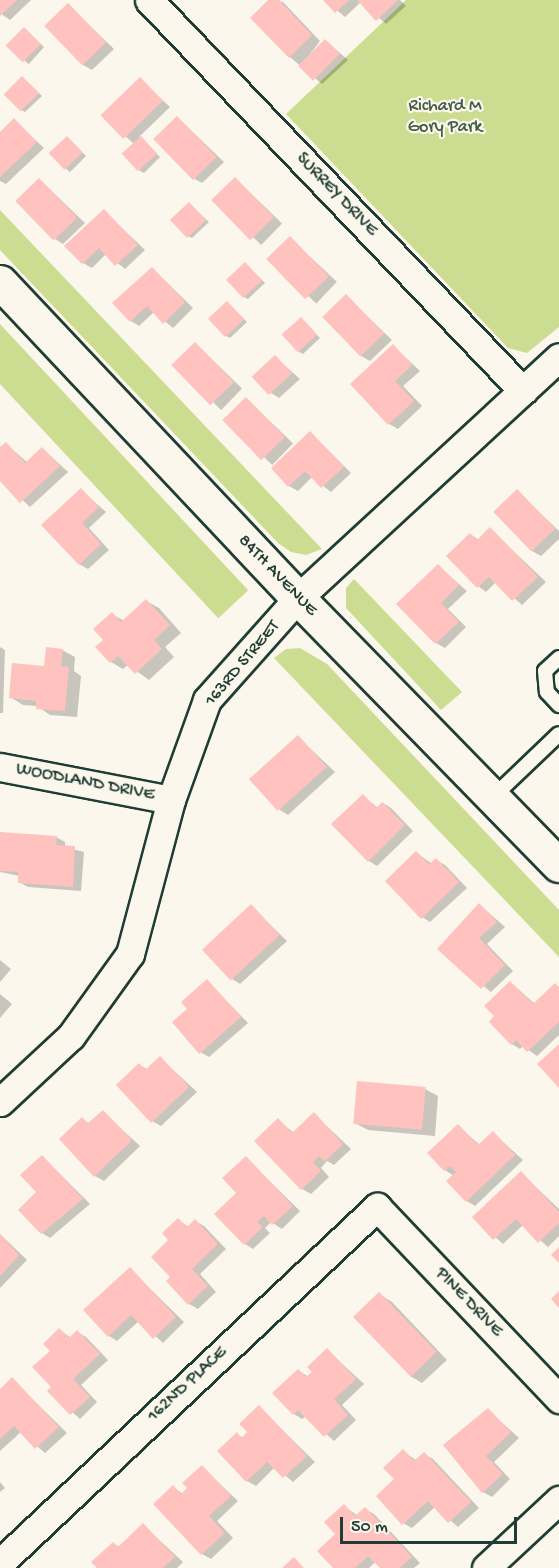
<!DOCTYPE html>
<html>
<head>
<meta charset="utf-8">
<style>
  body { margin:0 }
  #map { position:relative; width:559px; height:1568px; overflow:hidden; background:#fbf7ec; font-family:"Gochi Hand",sans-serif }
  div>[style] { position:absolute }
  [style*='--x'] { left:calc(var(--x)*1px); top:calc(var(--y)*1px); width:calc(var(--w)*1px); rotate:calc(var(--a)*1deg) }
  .green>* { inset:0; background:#ccdd91; transform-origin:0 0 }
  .shadow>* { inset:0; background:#0003; transform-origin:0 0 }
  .building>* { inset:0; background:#ffc2be; transform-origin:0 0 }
  .roads { filter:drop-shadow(2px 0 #1f3d34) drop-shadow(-2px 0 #1f3d34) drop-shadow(0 2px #1f3d34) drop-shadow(0 -2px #1f3d34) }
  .service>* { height:14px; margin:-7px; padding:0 7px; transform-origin:7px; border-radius:7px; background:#fbf7ec }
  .minor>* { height:27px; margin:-13.5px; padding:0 13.5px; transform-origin:13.5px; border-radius:13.5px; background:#fbf7ec }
  .tertiary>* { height:33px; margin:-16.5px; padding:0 16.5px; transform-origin:16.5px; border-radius:16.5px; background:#fbf7ec }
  span { translate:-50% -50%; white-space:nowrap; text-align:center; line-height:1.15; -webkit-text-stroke:4.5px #fbf7ec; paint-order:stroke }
  .park-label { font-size:18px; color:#425d47 }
  .street-label { font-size:18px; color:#1f3d34 }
  .scale { position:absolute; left:340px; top:1517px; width:177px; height:27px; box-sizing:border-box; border:3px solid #1f3d34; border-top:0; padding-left:8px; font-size:18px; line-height:21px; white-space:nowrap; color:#1f3d34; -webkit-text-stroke:4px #fbf7ec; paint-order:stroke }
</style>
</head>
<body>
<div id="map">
  <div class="green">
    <div style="clip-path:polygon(406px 0,559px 0,559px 327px,527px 353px,508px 348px,286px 114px)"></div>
    <div style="clip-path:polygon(0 210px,322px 549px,306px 555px,291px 552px,278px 543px,0 250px)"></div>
    <div style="left:0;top:324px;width:364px;height:41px;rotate:47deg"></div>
    <div style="clip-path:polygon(354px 579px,462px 692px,441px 710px,346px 608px,346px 588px)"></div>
    <div style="clip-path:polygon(300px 648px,327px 664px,559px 910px,559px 957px,274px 658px,286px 649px)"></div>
  </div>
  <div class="shadow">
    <div style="clip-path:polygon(0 0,31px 0,10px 20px,0 13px)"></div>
    <div style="clip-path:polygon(270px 0,283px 2px,320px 41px,307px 58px,325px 40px,348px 60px,322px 84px,290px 57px)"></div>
    <div style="clip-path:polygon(325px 0,400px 0,406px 6px,386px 24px,361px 2px,345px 17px)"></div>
    <div style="clip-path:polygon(68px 5px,114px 49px,92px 70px,83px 65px)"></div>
    <div style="left:24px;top:29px;width:27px;height:23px;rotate:42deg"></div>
    <div style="clip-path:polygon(22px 77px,42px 96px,25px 112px,21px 110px)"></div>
    <div style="clip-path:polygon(140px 79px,170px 107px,139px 137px,160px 157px,144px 173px,140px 171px,134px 144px,102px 115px)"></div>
    <div style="clip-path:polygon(178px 118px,224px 162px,202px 183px,193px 178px)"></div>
    <div style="clip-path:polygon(14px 120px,44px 148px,6px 184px,0 181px,0 134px)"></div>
    <div style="left:67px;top:137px;width:27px;height:23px;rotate:45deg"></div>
    <div style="clip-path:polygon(39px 179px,85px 223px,63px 244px,55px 239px)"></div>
    <div style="left:236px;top:179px;width:64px;height:30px;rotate:44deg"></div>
    <div style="clip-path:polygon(189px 204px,209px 222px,192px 238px,188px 236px)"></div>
    <div style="clip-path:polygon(104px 211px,145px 250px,125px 269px,106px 254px,92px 268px,83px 263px)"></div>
    <div style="left:290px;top:238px;width:64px;height:30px;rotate:43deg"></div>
    <div style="clip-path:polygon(249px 267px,265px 283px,248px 299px,244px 297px)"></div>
    <div style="clip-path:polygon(152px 268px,193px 308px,173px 328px,154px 312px,139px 326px,131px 321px)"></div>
    <div style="clip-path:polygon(346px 296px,392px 340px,370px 361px,361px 356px)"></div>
    <div style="clip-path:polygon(231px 306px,247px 322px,230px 338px,226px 336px)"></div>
    <div style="clip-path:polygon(305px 322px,320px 338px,303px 354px,299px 352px)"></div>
    <div style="left:196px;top:344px;width:64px;height:30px;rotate:44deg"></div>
    <div style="clip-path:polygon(393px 346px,420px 371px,403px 386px,422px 406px,398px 429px,389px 424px)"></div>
    <div style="clip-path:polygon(275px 357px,300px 379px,279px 398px,271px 393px)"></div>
    <div style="left:247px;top:399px;width:64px;height:30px;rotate:44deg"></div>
    <div style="clip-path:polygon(311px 433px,351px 473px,331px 492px,312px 477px,298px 491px,289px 486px)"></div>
    <div style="clip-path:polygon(6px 444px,28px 463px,43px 449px,68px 472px,30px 507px,0 479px,0 449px)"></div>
    <div style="clip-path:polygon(81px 490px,106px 512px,89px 528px,109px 550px,88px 569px,79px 564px)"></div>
    <div style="clip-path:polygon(517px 491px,559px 531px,559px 539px,541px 556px,532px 551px)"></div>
    <div style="clip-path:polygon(490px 529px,546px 582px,522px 605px,496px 582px,486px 592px,478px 586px,470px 534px,479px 540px)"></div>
    <div style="clip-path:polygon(438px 566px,467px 591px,448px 609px,466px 627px,445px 648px,436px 643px)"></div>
    <div style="clip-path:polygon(146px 601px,159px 608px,181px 633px,165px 647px,174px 657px,149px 680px,128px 665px,123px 669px,111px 662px,105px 640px,112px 614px,124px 621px)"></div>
    <div style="clip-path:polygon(0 647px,5px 650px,3px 713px,0 713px)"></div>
    <div style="clip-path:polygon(62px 650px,75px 657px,74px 671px,81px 676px,77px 717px,50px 715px,37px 706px,23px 705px,10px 697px)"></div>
    <div style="clip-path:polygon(298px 737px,335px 772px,288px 815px,280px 810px)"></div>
    <div style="clip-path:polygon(363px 796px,378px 808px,383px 803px,391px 808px,413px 831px,377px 866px,369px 861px)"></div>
    <div style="clip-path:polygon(0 833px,56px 837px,65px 842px,65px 847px,84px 852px,81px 891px,28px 887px,19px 882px,20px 876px,0 872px)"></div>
    <div style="clip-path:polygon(417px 853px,432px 864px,436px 860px,445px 865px,467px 888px,430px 922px,422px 917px)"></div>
    <div style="clip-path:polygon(480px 905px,505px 927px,487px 944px,513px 971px,491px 992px,439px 949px)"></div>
    <div style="clip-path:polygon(251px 906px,287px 941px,240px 984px,232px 979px)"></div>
    <div style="clip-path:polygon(0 960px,11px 969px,0 982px)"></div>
    <div style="clip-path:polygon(207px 981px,248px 1023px,209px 1057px,200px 1052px)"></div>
    <div style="clip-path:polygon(510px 982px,535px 1004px,559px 987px,559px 1035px,537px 1056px,523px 1046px,520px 1049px,512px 1044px,496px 1017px)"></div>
    <div style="clip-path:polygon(0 994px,12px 1004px,0 1018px)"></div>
    <div style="clip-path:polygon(160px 1058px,197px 1092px,161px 1126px,152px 1121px,140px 1065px,148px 1070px)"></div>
    <div style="clip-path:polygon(425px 1089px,438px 1096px,435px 1136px,368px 1130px,355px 1123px)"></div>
    <div style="clip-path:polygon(103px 1112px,140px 1146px,104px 1181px,95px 1176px,82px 1119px,90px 1124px)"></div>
    <div style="clip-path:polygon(314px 1114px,351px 1149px,334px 1165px,327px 1161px,321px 1168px,329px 1177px,311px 1194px,302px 1189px,278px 1120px,294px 1133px)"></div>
    <div style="clip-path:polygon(458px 1126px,480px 1145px,493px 1133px,523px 1160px,475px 1206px,467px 1201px,454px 1176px,445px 1170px)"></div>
    <div style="clip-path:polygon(43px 1157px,90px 1204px,50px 1238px,42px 1233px)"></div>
    <div style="clip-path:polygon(246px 1158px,300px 1211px,282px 1229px,271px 1222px,265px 1228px,270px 1233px,253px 1249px,245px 1244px)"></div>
    <div style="clip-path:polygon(521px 1173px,559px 1209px,559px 1236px,548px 1247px,523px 1225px,503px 1244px,474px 1218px)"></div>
    <div style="clip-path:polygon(178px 1220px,189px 1227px,195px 1221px,204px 1226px,226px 1249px,200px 1274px,216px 1292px,198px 1309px,189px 1304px,172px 1277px)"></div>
    <div style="clip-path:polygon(0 1234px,27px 1260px,0 1288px)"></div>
    <div style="clip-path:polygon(130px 1269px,184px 1322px,163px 1343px,139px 1321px,117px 1341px,109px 1336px)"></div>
    <div style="clip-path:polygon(379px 1294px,392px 1302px,447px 1360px,422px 1383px,410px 1376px)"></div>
    <div style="clip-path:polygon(60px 1330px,71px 1338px,77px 1332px,86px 1337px,108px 1360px,81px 1385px,97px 1402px,80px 1419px,49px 1391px,53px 1387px,52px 1351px)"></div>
    <div style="clip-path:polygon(327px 1350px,364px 1384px,342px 1405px,356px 1420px,334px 1441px,306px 1416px,302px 1419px,294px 1414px,299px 1371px,309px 1377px)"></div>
    <div style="clip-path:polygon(12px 1379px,67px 1433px,45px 1453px,21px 1432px,0 1451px,0 1391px)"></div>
    <div style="clip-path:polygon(259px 1407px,315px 1462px,293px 1482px,275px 1467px,256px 1486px,247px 1481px,237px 1434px,243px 1438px,249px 1432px)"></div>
    <div style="clip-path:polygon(488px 1410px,519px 1438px,494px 1462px,510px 1479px,492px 1497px,483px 1492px,445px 1445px)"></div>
    <div style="clip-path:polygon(403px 1451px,417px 1461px,424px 1454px,433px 1459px,479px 1508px,458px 1527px,435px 1507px,412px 1528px,403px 1523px,396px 1479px)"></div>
    <div style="clip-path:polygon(202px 1467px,238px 1501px,217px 1521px,233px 1538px,211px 1559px,202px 1554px,173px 1487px,183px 1494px)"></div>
    <div style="clip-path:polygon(0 1482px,5px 1488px,0 1492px)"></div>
    <div style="clip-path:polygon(344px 1506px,358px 1516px,365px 1509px,374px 1514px,420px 1563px,414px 1568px,382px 1568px,376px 1561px,369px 1568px,335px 1568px)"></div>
    <div style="clip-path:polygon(143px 1525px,183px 1562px,177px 1568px,99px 1568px,114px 1544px,120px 1547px)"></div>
  </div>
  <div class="building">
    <div style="clip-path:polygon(0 0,17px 0,0 16px)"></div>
    <div style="clip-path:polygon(268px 0,279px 0,312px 35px,289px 58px,250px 18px)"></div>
    <div style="clip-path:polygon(323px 0,349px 0,335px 13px)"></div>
    <div style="clip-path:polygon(357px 0,398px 0,376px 21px)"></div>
    <div style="left:68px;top:3px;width:55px;height:33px;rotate:46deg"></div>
    <div style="left:24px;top:27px;width:24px;height:26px;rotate:45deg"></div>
    <div style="left:325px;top:39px;width:21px;height:38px;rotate:45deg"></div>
    <div style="left:22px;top:76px;width:24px;height:26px;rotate:45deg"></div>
    <div style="left:140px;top:77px;width:33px;height:55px;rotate:46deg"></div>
    <div style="left:177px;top:116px;width:57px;height:33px;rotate:46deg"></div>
    <div style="clip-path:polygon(14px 118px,37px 142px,0 177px,0 132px)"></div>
    <div style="left:67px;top:136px;width:23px;height:25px;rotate:47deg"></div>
    <div style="left:141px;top:136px;width:24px;height:26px;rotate:48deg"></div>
    <div style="left:235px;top:177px;width:56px;height:33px;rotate:46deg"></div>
    <div style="left:39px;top:178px;width:55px;height:33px;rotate:46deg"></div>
    <div style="left:189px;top:202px;width:25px;height:26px;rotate:47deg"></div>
    <div style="clip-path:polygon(104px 209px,138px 245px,115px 266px,99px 248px,82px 264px,64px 246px)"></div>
    <div style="left:290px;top:236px;width:56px;height:33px;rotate:46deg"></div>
    <div style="left:245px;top:262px;width:25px;height:26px;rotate:47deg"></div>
    <div style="clip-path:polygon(152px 267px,185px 302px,163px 324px,147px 306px,130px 322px,112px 303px)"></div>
    <div style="left:346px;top:294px;width:55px;height:33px;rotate:46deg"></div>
    <div style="left:227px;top:301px;width:25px;height:26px;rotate:47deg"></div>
    <div style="left:301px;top:317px;width:24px;height:26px;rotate:48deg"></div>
    <div style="left:195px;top:342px;width:56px;height:33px;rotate:46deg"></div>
    <div style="clip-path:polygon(393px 344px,412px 365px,395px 381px,414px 401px,388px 425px,350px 384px)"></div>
    <div style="left:275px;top:355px;width:25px;height:32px;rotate:47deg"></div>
    <div style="left:246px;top:397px;width:56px;height:33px;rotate:46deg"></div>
    <div style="clip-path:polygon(310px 431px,344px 467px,321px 488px,305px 471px,288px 487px,271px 468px)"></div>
    <div style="clip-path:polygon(6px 442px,25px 463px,42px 447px,60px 466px,20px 503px,0 481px,0 447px)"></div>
    <div style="clip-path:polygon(81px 488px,99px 507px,82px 523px,101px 544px,79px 565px,41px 525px)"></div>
    <div style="left:517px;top:489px;width:55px;height:33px;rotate:46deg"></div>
    <div style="clip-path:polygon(490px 527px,538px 577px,512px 601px,489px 577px,477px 588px,446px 556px,470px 533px,477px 540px)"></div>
    <div style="clip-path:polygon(438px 564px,459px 585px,441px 603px,459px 622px,435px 644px,396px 604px)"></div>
    <div style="clip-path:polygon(146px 599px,170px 625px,154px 640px,162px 649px,135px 674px,118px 656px,110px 663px,95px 647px,103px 640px,93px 629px,112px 612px,121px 622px)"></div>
    <div style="clip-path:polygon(46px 647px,63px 649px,61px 666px,69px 667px,65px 711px,36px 709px,36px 701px,9px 698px,12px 663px,44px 666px)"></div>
    <div style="left:298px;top:735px;width:43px;height:66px;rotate:48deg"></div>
    <div style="clip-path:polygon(363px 794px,376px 808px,382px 802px,405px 825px,368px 862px,331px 824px)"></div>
    <div style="clip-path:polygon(0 832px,57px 836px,56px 845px,75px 846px,73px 887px,18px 883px,18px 872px,0 871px)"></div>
    <div style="clip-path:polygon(416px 851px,429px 864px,436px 858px,459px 882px,421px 919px,385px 881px)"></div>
    <div style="clip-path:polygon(479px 903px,497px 922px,479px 938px,505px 965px,481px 989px,437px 949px)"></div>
    <div style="left:251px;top:904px;width:42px;height:67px;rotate:47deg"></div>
    <div style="clip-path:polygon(207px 979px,241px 1017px,199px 1054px,172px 1022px,187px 1009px,181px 1002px)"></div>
    <div style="clip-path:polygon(510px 981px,533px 1004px,555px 983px,559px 987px,559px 1022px,527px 1052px,516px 1040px,511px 1045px,489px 1022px,494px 1016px,484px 1006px)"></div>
    <div style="clip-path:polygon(559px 1044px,559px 1088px,537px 1064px)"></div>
    <div style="clip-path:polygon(160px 1056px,189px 1087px,151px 1123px,116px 1085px,139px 1063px,145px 1070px)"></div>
    <div style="left:357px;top:1081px;width:69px;height:43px;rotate:5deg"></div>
    <div style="clip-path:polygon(103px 1110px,132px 1140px,94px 1177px,59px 1139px,82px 1117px,88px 1123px)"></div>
    <div style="clip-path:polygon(314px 1112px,343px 1144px,325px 1161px,319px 1156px,313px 1162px,321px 1171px,301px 1190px,254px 1141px,278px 1118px,292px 1133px)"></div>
    <div style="clip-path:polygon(458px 1124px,478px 1145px,493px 1131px,515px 1155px,466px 1202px,446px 1181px,456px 1172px,450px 1166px,444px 1171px,427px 1153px)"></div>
    <div style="clip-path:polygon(42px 1155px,83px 1199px,41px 1234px,18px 1210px,36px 1192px,20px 1175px)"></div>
    <div style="clip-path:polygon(246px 1156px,293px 1206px,272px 1225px,264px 1216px,257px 1222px,263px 1227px,244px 1245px,214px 1214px,236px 1193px,222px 1178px)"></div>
    <div style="clip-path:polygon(521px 1171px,559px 1212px,559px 1223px,538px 1243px,516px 1219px,493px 1240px,472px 1217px)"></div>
    <div style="clip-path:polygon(178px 1218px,187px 1227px,195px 1219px,218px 1244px,192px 1269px,208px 1286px,188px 1305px,166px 1281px,170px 1277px,151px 1257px,168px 1240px,162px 1233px)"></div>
    <div style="clip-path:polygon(0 1234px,19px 1255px,0 1276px)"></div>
    <div style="clip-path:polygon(559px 1247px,559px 1263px,551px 1255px)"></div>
    <div style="clip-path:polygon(130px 1267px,176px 1317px,153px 1339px,131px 1315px,108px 1337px,83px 1310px)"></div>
    <div style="clip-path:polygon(559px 1291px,559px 1308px,551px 1299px)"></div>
    <div style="left:379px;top:1292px;width:83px;height:36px;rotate:46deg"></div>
    <div style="clip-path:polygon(59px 1328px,69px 1338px,77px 1330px,100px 1354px,73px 1379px,90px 1397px,70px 1415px,47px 1391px,51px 1387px,32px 1367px,50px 1351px,43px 1344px)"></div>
    <div style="clip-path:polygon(327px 1348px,356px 1379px,334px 1399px,348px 1415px,324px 1437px,298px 1410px,293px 1415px,272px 1393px,298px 1369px,306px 1377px,312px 1372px,307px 1367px)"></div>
    <div style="clip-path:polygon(12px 1377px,59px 1427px,35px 1449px,14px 1426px,0 1439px,0 1389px)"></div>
    <div style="clip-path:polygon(259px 1405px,307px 1456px,283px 1478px,267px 1462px,246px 1482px,217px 1451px,237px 1432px,241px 1438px,247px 1432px,239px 1424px)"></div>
    <div style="clip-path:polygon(488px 1408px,511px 1432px,486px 1456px,503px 1474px,482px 1493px,443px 1445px)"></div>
    <div style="clip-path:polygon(403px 1449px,414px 1461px,424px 1452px,471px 1502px,448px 1523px,428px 1501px,402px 1525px,376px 1496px,394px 1479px,383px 1468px)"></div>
    <div style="clip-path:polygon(202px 1465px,231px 1496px,209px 1516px,225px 1533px,201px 1555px,153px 1504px,173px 1485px,181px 1494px,187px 1488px,182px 1483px)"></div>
    <div style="clip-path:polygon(344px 1504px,355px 1516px,365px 1507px,412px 1557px,400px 1568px,380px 1568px,368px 1556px,355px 1568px,333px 1568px,317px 1551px,335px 1534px,324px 1522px)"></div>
    <div style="clip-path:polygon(143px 1523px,175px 1557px,163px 1568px,97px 1568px,91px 1562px,113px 1542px,118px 1547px)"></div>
    <div style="clip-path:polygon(294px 1557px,304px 1568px,282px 1568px)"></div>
  </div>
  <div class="roads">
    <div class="service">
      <div style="--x:559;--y:658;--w:19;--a:137"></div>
      <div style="--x:545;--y:671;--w:21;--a:85"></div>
      <div style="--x:547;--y:692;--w:18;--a:47"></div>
      <div style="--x:493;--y:797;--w:91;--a:-43.7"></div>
    </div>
    <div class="minor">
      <div style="--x:149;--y:0;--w:541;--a:46.27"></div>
      <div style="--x:0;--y:767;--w:174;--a:10.9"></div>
      <div style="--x:0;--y:1102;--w:97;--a:-42.9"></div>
      <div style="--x:71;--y:1036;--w:101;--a:-54.3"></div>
      <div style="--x:130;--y:954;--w:159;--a:-75.1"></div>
      <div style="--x:171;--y:800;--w:106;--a:-70.2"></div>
      <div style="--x:207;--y:700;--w:137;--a:-48.3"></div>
      <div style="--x:298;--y:598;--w:355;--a:-42.7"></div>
      <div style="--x:0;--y:1563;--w:519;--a:-43.36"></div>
      <div style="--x:377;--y:1207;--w:265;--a:46.5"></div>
      <div style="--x:486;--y:1568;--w:100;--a:-43"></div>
    </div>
    <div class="tertiary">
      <div style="--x:0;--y:282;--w:434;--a:46.7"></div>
      <div style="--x:298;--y:598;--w:373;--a:45.7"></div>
    </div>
  </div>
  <div class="park-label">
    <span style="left:445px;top:118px">Richard M<br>Gory Park</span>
  </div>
  <div class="street-label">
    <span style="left:336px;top:195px;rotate:46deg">SURREY DRIVE</span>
    <span style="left:277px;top:576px;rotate:46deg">84TH AVENUE</span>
    <span style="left:243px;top:664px;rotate:-50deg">163RD STREET</span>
    <span style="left:85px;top:783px;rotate:11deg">WOODLAND DRIVE</span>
    <span style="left:468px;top:1303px;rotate:46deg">PINE DRIVE</span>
    <span style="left:188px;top:1385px;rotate:-43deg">162ND PLACE</span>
  </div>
  <div class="scale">50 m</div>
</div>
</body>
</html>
